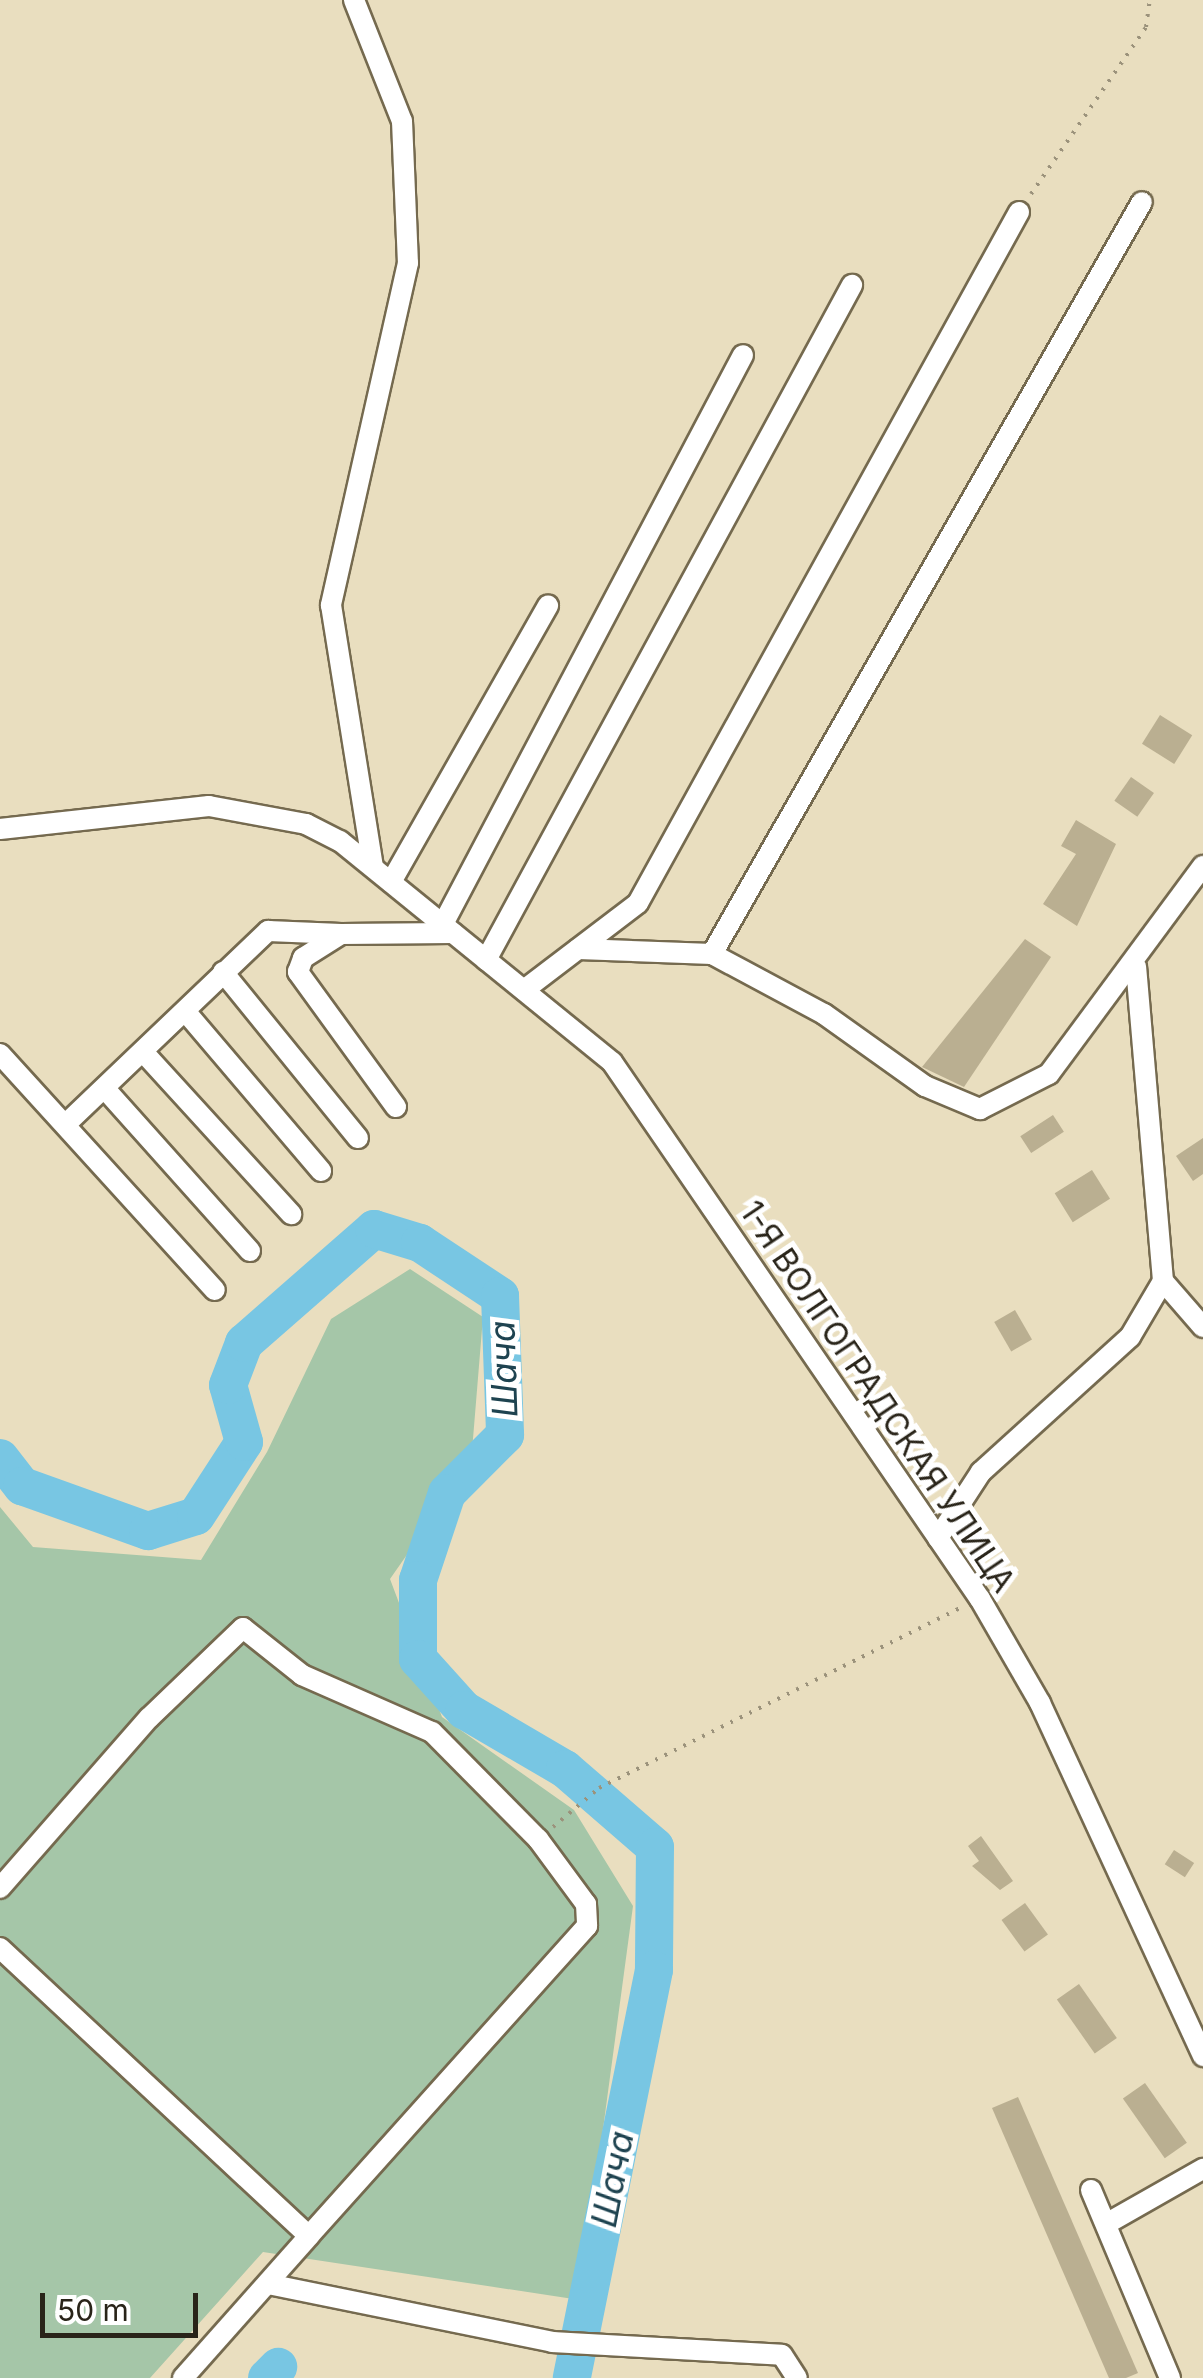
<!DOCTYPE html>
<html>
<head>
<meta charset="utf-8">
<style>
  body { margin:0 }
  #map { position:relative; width:1203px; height:2378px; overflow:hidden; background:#e9debf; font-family:Inter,sans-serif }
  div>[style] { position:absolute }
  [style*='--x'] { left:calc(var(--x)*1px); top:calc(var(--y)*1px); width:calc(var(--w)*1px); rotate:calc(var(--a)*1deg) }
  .green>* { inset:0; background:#a5c6a8 }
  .river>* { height:38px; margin:-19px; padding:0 19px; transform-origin:19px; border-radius:19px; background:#78c6e3 }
  .building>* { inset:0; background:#baaf91; transform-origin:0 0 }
  .path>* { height:4px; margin-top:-2px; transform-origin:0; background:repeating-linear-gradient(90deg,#9b927b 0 2.5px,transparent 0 10.5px) }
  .roads { filter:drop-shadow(2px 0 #756a4f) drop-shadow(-2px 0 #756a4f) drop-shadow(0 2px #756a4f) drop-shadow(0 -2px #756a4f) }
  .minor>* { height:20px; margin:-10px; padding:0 10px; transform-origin:10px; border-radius:10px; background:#fff }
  span { translate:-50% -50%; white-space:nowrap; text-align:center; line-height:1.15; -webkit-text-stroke:10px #fff; paint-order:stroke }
  .street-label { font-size:32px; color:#292419 }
  .water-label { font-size:35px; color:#1e4350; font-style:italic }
  .scale { position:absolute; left:40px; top:2293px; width:158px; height:45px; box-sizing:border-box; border:5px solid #292419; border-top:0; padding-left:12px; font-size:30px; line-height:35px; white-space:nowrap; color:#292419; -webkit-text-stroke:8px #fff; paint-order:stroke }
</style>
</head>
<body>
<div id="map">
  <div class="green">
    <div style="clip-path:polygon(410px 1269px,483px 1317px,471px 1463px,390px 1579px,442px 1717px,574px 1810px,633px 1906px,580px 2300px,263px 2252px,150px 2378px,0 2378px,0 1507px,33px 1547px,201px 1560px,267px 1452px,331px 1319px)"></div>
  </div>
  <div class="river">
    <div style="--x:0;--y:1458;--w:36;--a:52"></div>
    <div style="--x:22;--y:1486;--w:134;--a:19.7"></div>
    <div style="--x:148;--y:1531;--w:50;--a:-17.4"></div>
    <div style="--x:196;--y:1516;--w:88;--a:-57"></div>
    <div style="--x:244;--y:1442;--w:59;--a:-105.7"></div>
    <div style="--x:228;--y:1385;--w:45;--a:-69.1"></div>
    <div style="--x:244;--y:1343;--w:173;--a:-41.2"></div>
    <div style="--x:374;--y:1229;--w:48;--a:16.9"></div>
    <div style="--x:420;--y:1243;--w:96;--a:33.5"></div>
    <div style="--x:500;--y:1296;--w:139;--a:87.9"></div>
    <div style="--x:505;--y:1435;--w:82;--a:135"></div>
    <div style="--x:447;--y:1493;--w:92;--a:108.4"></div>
    <div style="--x:418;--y:1580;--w:79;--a:90"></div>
    <div style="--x:418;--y:1659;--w:69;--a:48"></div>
    <div style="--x:464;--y:1710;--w:117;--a:30.3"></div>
    <div style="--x:565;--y:1769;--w:119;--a:40.9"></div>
    <div style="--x:655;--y:1847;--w:123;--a:90.5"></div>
    <div style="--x:654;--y:1970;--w:416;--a:101.4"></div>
    <div style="--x:267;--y:2378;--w:16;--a:-45"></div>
  </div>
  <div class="building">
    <div style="left:1160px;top:715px;width:38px;height:34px;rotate:32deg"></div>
    <div style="left:1131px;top:777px;width:28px;height:29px;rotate:35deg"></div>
    <div style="clip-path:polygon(1076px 820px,1116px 844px,1077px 926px,1043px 904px,1076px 854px,1061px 846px)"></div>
    <div style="clip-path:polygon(1025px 939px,1051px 957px,964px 1087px,922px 1067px)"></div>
    <div style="left:1053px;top:1115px;width:20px;height:39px;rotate:57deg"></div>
    <div style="clip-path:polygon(1203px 1138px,1203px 1174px,1193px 1181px,1176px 1156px)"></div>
    <div style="left:1092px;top:1170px;width:34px;height:44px;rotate:58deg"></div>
    <div style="left:1015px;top:1310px;width:34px;height:24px;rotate:60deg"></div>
    <div style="clip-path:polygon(981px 1836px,1013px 1881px,1000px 1890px,972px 1866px,979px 1861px,968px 1846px)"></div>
    <div style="left:1174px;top:1850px;width:24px;height:17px;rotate:33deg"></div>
    <div style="left:1025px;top:1903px;width:39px;height:29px;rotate:54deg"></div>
    <div style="left:1079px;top:1984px;width:66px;height:27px;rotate:55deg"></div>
    <div style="left:1145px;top:2083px;width:73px;height:27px;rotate:55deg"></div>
    <div style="clip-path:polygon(1018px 2097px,1138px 2373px,1126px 2378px,1109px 2378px,992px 2108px)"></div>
  </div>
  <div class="path">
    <div style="--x:1031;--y:194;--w:203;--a:-55.4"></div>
    <div style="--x:1146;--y:27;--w:27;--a:-82"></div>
    <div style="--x:553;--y:1827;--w:60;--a:-40.3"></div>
    <div style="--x:599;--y:1788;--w:406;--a:-26.5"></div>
  </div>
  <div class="roads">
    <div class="minor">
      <div style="--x:354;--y:0;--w:130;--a:68.4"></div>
      <div style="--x:402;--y:121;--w:142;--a:87.6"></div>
      <div style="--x:408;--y:263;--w:351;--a:102.7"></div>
      <div style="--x:331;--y:605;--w:265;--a:80.9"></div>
      <div style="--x:0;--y:829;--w:210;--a:-6.3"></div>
      <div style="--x:209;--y:806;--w:99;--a:10.5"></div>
      <div style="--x:306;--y:824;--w:38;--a:27"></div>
      <div style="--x:340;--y:841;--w:350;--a:39.1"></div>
      <div style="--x:612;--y:1062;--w:651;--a:55.58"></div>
      <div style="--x:980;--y:1599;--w:120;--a:60"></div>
      <div style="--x:1040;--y:1703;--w:389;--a:65.2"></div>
      <div style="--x:391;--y:882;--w:318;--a:-60.4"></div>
      <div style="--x:443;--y:924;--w:643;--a:-62.2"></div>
      <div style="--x:578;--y:949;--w:134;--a:2.1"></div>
      <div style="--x:712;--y:954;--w:866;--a:-60.24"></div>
      <div style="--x:712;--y:954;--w:127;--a:28.2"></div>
      <div style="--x:824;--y:1014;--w:124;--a:35.5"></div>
      <div style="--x:925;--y:1086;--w:60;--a:22.7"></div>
      <div style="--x:980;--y:1109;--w:77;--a:-26.9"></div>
      <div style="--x:1049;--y:1074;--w:259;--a:-53.5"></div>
      <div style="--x:486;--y:960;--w:768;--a:-61.53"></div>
      <div style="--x:223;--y:972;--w:214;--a:50.9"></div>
      <div style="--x:524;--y:990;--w:143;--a:-37.3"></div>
      <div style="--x:638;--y:903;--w:789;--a:-61.13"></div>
      <div style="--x:185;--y:1011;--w:210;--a:49.6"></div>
      <div style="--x:0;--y:1054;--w:319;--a:47.7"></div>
      <div style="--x:145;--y:1054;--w:217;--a:47.6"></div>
      <div style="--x:106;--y:1090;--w:216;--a:48.2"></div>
      <div style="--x:396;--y:1107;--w:167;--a:-126"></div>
      <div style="--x:298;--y:972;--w:15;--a:-70"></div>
      <div style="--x:303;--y:958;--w:45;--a:-32.3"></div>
      <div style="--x:341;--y:934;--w:112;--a:-0.5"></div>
      <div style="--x:68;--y:1122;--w:277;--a:-43.7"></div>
      <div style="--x:268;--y:931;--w:73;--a:2.4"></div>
      <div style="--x:1163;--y:1281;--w:61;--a:49"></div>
      <div style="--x:938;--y:1538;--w:79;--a:-56.9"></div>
      <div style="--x:981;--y:1472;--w:201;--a:-42.2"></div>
      <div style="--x:1130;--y:1337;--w:65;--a:-59.5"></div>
      <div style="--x:1163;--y:1281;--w:315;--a:-94.9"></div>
      <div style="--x:0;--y:1888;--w:226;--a:-48.8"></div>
      <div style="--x:149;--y:1718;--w:130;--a:-43.8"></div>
      <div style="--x:243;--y:1628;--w:75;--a:38.5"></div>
      <div style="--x:302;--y:1675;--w:142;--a:23.7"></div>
      <div style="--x:432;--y:1732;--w:151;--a:45.3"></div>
      <div style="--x:538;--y:1839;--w:81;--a:53.6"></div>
      <div style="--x:586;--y:1904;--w:22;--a:87"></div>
      <div style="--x:587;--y:1926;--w:416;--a:131.9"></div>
      <div style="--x:0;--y:1948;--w:422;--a:43"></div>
      <div style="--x:309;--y:2236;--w:190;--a:131.6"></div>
      <div style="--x:1091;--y:2190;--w:204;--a:67.2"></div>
      <div style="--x:1106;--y:2224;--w:112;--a:-29.6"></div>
      <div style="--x:268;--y:2284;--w:290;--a:11.5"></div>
      <div style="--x:552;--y:2342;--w:230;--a:3.2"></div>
      <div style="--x:782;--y:2355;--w:27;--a:57"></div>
    </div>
  </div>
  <div class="street-label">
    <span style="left:877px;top:1397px;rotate:56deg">1-Я ВОЛГОГРАДСКАЯ УЛИЦА</span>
  </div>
  <div class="water-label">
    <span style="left:503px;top:1369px;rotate:-92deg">Шача</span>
    <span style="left:612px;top:2179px;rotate:-79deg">Шача</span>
  </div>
  <div class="scale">50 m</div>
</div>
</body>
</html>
